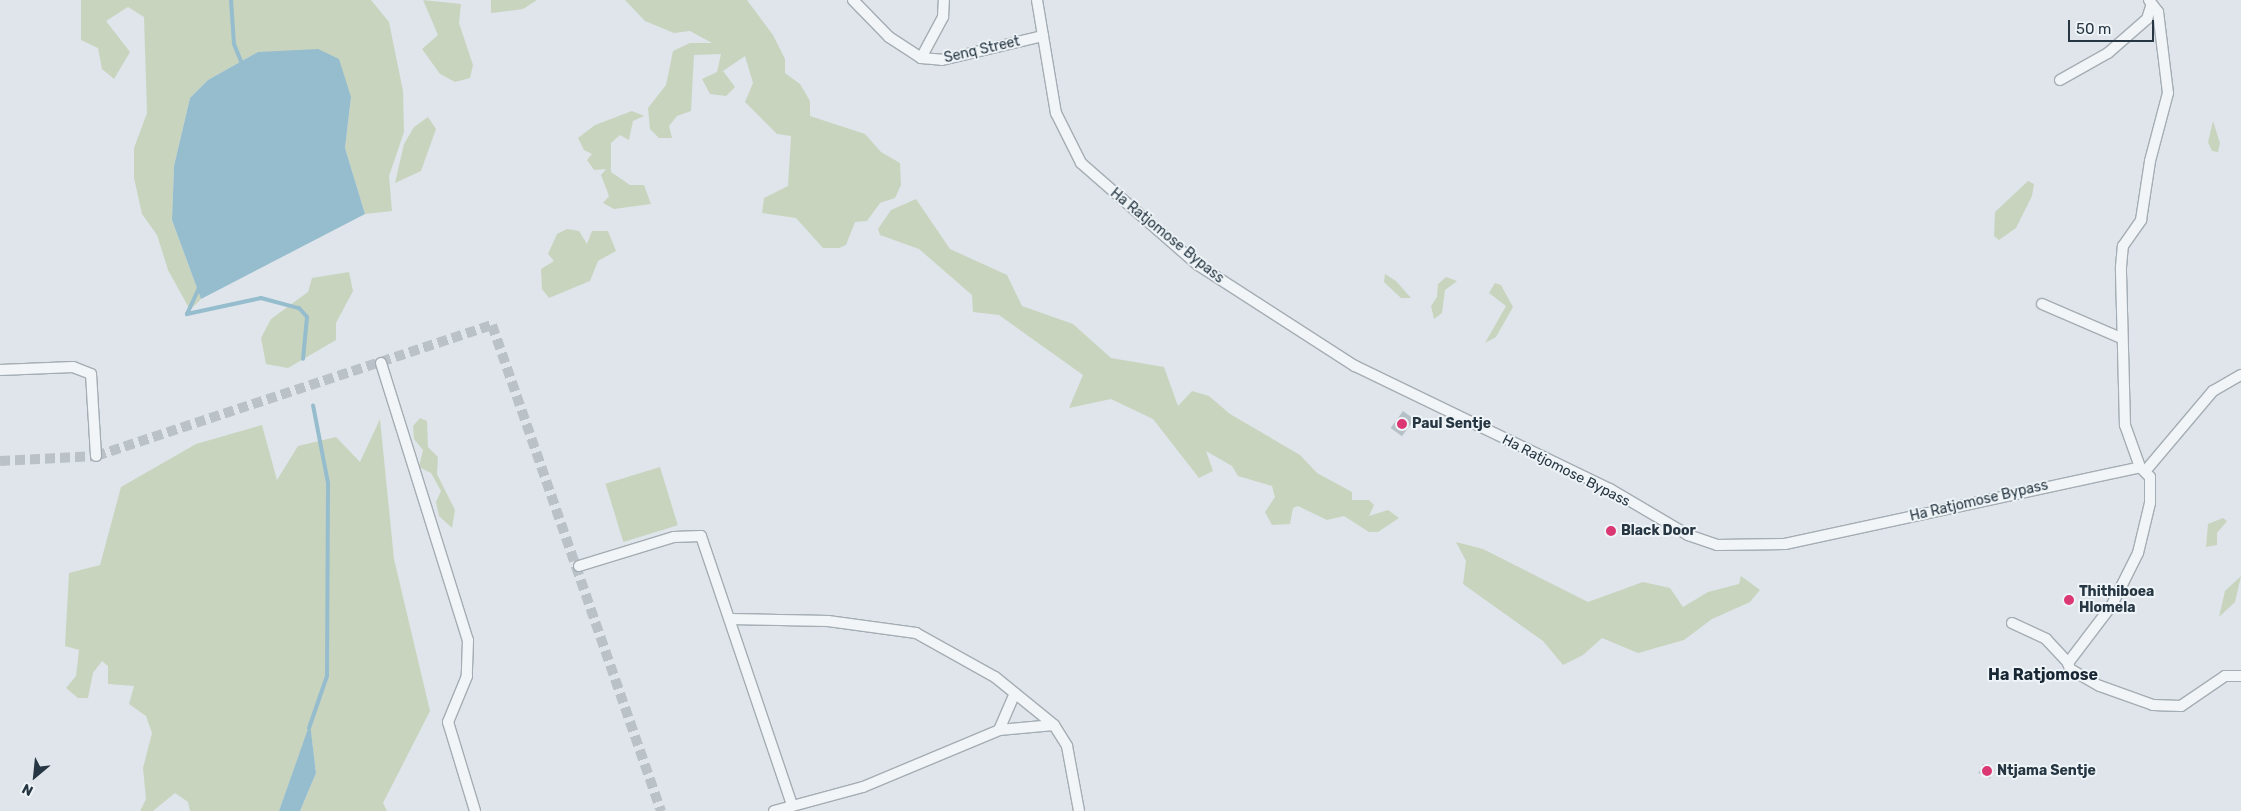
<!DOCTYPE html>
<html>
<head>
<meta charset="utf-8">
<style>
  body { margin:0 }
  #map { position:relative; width:2241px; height:811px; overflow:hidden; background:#dfe5ea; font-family:Rubik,sans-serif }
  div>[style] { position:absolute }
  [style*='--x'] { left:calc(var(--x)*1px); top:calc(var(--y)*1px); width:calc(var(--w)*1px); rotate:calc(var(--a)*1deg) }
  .green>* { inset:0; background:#c9d4bf; transform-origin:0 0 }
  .water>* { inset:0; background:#96bdcd }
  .stream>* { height:4px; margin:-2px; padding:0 2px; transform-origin:2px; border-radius:2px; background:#96bdcd }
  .building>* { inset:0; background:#b5c0c7; transform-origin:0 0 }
  .minor-tunnel>* { height:10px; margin-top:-5px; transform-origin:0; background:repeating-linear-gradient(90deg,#bac2c8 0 10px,transparent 0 15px) }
  .roads { filter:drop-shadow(1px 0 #a4adb4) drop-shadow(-1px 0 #a4adb4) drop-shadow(0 1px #a4adb4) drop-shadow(0 -1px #a4adb4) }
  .minor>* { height:10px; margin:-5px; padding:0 5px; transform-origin:5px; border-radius:5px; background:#f2f5f7 }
  .dots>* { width:14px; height:14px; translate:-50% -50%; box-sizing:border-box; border:2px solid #eef4f7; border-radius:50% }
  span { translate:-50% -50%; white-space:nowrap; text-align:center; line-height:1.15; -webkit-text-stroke:4px #eef4f7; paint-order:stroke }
  .street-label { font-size:14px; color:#263642 }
  .poi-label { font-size:14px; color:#263642; font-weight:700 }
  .left { translate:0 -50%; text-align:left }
  .quarter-label { font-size:16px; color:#182733; font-weight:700 }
  .north { position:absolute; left:10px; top:751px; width:50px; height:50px; -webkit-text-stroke:4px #eef4f7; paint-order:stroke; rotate:208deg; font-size:14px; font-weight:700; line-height:20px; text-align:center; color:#263642 }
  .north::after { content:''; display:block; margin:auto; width:18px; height:22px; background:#263642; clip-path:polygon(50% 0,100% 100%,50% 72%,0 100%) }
  .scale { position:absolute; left:2068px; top:20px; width:86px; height:22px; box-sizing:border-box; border:2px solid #263642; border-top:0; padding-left:6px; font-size:15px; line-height:18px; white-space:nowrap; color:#263642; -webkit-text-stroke:4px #eef4f7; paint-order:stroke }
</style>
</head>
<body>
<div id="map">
  <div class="green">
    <div style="clip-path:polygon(81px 0,371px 0,389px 22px,403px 91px,404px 132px,389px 176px,392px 211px,365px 214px,345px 148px,351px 97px,258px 52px,208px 80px,190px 98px,174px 166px,172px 220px,201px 299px,190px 310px,168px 270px,157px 235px,142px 214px,134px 178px,134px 148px,147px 113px,144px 17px,128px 7px,106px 21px,130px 52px,114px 79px,102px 69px,98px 48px,81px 40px)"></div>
    <div style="clip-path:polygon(423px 0,461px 4px,459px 23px,473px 65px,470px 78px,455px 82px,440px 74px,422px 49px,438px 35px)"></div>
    <div style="clip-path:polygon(491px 0,537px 0,523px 9px,491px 13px)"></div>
    <div style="clip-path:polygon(625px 0,747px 0,773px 35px,785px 59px,785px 73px,800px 84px,810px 101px,810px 116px,865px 134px,881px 152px,900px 163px,901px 185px,895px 198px,880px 203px,867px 221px,855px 222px,846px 245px,839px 248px,823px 248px,796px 218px,762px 213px,764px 198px,788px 186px,791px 136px,777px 134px,745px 102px,753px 83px,745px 56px,723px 71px,735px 87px,726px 96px,710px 94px,702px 79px,717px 72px,721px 54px,694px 55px,691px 111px,677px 116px,669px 126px,672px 138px,659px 138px,650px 129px,648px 108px,666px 85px,673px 51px,690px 43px,712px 43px,690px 31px,674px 33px,645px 21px)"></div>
    <div style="clip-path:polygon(632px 111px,644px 116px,633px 121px,629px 140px,620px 135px,611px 143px,611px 172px,630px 185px,644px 185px,651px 204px,614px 209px,603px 203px,609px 196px,601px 175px,606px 169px,594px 170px,587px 160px,592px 154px,584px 150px,578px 138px,595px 125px)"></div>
    <div style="clip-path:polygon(428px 117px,436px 129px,421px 171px,395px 183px,404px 144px,414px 127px)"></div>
    <div style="clip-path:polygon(2213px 121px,2220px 143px,2218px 152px,2212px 151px,2208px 142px)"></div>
    <div style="clip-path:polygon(2028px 181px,2034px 184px,2032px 196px,2016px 228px,1999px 240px,1994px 236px,1995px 212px)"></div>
    <div style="clip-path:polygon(916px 199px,950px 249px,1007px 275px,1022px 306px,1073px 324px,1111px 358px,1164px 367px,1178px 406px,1192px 391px,1209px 396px,1230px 414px,1300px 455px,1317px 473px,1352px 492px,1352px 500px,1369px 500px,1374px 505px,1369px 516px,1388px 510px,1399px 518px,1378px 532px,1369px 532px,1344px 516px,1327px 520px,1298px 506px,1293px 508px,1290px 524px,1272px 525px,1265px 512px,1275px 497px,1272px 486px,1238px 476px,1232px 466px,1206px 451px,1213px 471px,1199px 478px,1153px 419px,1111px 399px,1069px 408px,1083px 375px,999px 315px,973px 312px,972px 295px,919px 249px,880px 235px,878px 229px,891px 210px)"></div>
    <div style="clip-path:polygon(567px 229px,579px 231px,587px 244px,592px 231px,608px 231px,616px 251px,598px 261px,590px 281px,549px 298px,542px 289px,541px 269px,554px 261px,548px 254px,557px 234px)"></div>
    <div style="clip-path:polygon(349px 272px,353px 291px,336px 323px,336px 340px,288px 368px,266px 364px,261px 338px,271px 319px,308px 292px,312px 278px)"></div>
    <div style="clip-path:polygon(1385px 274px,1396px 281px,1411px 298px,1401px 298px,1384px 282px)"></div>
    <div style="clip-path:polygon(1446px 277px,1457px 281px,1445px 290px,1442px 313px,1434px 319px,1431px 306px,1437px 297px,1438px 284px)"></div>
    <div style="clip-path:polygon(1495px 283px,1501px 285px,1513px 307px,1496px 337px,1485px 343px,1506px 306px,1489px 293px)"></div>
    <div style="clip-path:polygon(420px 418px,427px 421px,428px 447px,438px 457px,437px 474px,455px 510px,452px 528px,439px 516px,436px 502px,441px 491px,431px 473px,419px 467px,423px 450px,414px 439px,413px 426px)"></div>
    <div style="clip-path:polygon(380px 419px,394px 559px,430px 711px,383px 803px,387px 811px,300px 811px,316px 773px,310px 724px,279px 811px,190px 811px,188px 802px,175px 793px,153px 811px,140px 811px,146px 799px,143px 768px,152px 733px,146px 716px,129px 704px,134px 686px,108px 684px,108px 666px,102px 661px,93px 673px,88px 698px,78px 698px,66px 688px,76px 676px,79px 650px,65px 646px,69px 573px,100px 565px,121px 487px,196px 444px,262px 425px,277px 480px,298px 446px,336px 437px,360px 462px)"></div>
    <div style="left:660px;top:467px;width:61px;height:57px;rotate:73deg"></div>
    <div style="clip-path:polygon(2223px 518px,2227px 521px,2217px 533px,2217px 545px,2206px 547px,2208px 524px)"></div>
    <div style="clip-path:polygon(1456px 542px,1483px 549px,1588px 602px,1643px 582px,1670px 588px,1683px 607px,1708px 592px,1739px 584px,1741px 576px,1760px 590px,1750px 602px,1712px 619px,1684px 640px,1638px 653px,1602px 638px,1583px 655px,1563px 665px,1543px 641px,1463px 584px,1466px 561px)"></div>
    <div style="clip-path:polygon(2241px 576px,2235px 602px,2219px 617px,2225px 591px)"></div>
  </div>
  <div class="water">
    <div style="clip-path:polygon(318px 49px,339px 59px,351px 97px,345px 148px,365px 214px,201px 299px,172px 220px,174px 166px,190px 98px,208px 80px,258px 52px)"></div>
    <div style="clip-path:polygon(310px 723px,316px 773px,300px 811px,279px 811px)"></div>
  </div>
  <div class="stream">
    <div style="--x:231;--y:0;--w:44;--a:86.1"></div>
    <div style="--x:234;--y:44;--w:24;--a:68"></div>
    <div style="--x:200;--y:286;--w:31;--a:115"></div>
    <div style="--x:187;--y:314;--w:76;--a:-12.2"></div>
    <div style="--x:261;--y:298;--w:39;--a:15"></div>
    <div style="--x:299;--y:308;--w:12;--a:48"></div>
    <div style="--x:307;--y:317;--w:42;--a:95.4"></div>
    <div style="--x:309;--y:728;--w:55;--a:-70.9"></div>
    <div style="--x:327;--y:676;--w:193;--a:-89.7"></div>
    <div style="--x:328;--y:483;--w:79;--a:-100.9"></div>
  </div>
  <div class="building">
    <div style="left:1403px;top:411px;width:14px;height:21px;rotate:36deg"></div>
    <div style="left:1983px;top:764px;width:13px;height:10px;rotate:27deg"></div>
  </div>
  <div class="minor-tunnel">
    <div style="--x:0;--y:461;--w:96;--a:-3"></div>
    <div style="--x:96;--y:456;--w:417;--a:-18.3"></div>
    <div style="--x:492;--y:325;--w:515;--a:70.83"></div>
  </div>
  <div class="roads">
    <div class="minor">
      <div style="--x:853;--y:0;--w:52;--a:45.8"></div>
      <div style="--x:889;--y:37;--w:38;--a:33"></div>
      <div style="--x:921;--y:58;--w:21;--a:5"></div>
      <div style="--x:942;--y:60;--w:104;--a:-13.4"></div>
      <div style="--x:1037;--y:0;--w:115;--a:80.5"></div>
      <div style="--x:1056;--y:113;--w:56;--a:63.4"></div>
      <div style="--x:1081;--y:163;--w:155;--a:41.1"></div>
      <div style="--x:1198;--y:265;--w:187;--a:32.8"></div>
      <div style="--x:1355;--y:366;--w:283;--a:25.8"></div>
      <div style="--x:1610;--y:489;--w:91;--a:30.5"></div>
      <div style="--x:1688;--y:535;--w:31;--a:19"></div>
      <div style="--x:1717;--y:545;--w:68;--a:-0.8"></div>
      <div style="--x:1785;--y:544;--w:363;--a:-12.2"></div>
      <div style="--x:2140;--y:467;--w:14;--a:45"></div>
      <div style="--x:2150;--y:477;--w:26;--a:90"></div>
      <div style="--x:2150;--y:503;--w:51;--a:103.5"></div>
      <div style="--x:2138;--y:553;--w:58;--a:116.6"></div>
      <div style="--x:2112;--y:605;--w:73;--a:127.2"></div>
      <div style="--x:2068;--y:663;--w:6;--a:72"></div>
      <div style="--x:2070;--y:669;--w:34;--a:30"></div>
      <div style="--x:2100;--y:686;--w:56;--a:19.7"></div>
      <div style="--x:2153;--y:705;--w:28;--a:2"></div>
      <div style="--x:2181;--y:706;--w:53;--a:-34.3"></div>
      <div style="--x:2225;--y:676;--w:16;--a:0"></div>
      <div style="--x:921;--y:58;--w:47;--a:-61.8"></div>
      <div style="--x:943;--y:17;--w:17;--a:-87"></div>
      <div style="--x:2060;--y:80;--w:55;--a:-29.4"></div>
      <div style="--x:2108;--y:53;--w:52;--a:-41.1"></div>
      <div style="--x:2147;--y:19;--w:13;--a:-72"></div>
      <div style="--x:2042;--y:304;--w:86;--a:23.3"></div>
      <div style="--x:381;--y:363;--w:290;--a:72.6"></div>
      <div style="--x:468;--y:640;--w:36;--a:92"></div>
      <div style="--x:467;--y:676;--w:50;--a:112.4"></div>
      <div style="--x:448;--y:722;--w:93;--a:73.1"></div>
      <div style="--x:0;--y:370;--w:73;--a:-2.4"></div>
      <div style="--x:73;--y:367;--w:19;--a:21"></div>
      <div style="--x:91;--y:374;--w:82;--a:86.5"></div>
      <div style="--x:2140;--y:467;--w:45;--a:-109.7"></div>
      <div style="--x:2125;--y:425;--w:158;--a:-91.5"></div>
      <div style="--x:2121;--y:267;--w:21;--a:-85"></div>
      <div style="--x:2123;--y:246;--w:32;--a:-55"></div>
      <div style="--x:2141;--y:220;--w:60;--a:-81.3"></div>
      <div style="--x:2150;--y:161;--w:70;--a:-75.2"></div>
      <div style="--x:2168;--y:93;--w:82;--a:-97"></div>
      <div style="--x:2158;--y:12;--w:15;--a:-127"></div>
      <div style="--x:2147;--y:469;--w:102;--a:-49.8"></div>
      <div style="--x:2213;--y:391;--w:32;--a:-30"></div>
      <div style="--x:579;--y:566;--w:99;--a:-17"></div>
      <div style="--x:674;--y:537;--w:27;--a:-2"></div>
      <div style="--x:701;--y:536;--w:284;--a:71.3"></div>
      <div style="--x:731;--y:619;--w:97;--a:1.2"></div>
      <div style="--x:828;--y:621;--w:89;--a:7.8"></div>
      <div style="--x:916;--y:633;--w:90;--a:29.1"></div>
      <div style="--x:995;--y:677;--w:76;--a:39.1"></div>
      <div style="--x:2012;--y:623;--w:38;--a:25"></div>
      <div style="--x:2046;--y:639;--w:33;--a:47"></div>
      <div style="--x:999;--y:730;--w:40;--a:-66.6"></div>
      <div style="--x:774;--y:811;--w:92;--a:-15.1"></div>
      <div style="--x:863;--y:787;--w:147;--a:-22.7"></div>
      <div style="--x:999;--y:730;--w:55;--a:-5.2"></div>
      <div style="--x:1054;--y:725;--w:25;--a:58"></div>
      <div style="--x:1067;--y:746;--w:66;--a:79.5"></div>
    </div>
  </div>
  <div class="dots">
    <div style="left:1402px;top:424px;background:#db3773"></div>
    <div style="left:1611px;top:531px;background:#db3773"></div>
    <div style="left:2069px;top:600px;background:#db3773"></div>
    <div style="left:1987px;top:771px;background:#db3773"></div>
  </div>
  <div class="street-label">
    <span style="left:982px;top:50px;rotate:-13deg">Senq Street</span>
    <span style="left:1167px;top:236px;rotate:39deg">Ha Ratjomose Bypass</span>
    <span style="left:1566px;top:471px;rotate:27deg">Ha Ratjomose Bypass</span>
    <span style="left:1979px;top:501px;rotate:-13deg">Ha Ratjomose Bypass</span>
  </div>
  <div class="poi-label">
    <span class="left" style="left:1412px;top:424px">Paul Sentje</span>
    <span class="left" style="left:1621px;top:531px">Black Door</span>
    <span class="left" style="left:2079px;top:600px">Thithiboea<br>Hlomela</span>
    <span class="left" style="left:1997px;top:771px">Ntjama Sentje</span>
  </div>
  <div class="quarter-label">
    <span style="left:2043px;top:675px">Ha Ratjomose</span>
  </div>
  <div class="north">N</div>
  <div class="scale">50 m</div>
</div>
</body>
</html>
